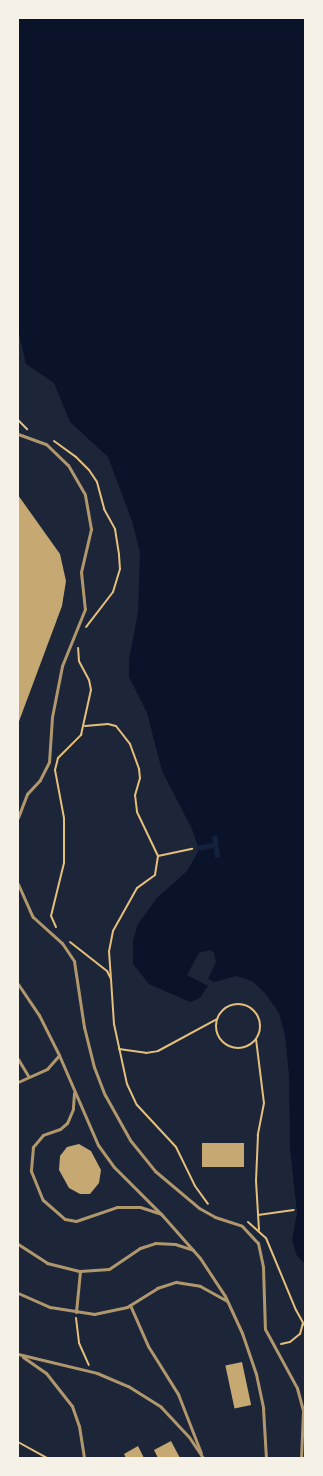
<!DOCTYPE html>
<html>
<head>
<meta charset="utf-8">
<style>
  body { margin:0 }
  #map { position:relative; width:323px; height:1476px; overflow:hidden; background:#14213d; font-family:"Fira Sans Condensed",sans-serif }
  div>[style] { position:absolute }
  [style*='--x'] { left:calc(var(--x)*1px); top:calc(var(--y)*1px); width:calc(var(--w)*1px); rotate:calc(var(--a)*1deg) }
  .green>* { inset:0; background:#1d2539 }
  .water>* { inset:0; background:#0b132b }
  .pier>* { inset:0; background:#14213d }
  .building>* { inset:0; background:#c6a872; transform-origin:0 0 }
  .path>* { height:2px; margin:-1px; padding:0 1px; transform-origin:1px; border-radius:1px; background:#e5c07b }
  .path>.ring { margin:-1px; padding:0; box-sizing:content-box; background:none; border:2px solid #e5c07b; border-radius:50% }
  .service>* { height:3px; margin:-1.5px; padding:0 1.5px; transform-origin:1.5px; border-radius:1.5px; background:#b1986c }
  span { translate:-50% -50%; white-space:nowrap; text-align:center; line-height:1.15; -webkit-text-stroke:4px #f6f1e7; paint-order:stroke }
  .frame { position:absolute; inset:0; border:19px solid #f6f1e7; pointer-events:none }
</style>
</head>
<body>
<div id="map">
  <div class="green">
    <div style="clip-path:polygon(18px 18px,305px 18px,305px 1458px,18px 1458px,18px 724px,62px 606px,66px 581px,60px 554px,18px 495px)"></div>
  </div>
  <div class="water">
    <div style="clip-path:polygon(18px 18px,305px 18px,305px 1264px,297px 1256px,292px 1240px,297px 1213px,290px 1148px,289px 1075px,285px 1035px,279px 1013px,265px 993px,252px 981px,237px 976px,214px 982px,208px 979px,216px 962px,214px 953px,210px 950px,199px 953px,187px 975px,208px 986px,200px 998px,190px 1002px,149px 984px,133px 964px,133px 940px,138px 924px,157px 898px,187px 871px,199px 850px,192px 829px,162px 771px,147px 713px,129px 677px,129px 660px,138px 612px,140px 552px,132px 521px,108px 457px,70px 422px,54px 383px,26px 364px,18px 330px)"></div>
  </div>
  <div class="pier">
    <div style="clip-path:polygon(217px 835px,220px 857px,215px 858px,214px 848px,197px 851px,196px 846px,213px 843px,212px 836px)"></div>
  </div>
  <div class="building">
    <div style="clip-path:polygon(18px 495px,60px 554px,66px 581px,62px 606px,18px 724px)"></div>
    <div style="left:202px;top:1143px;width:42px;height:24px"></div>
    <div style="clip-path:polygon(79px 1144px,91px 1151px,101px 1170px,99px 1183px,90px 1194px,80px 1194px,69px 1188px,59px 1170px,60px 1156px,67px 1147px)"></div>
    <div style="left:242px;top:1362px;width:44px;height:17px;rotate:78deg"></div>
    <div style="clip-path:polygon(171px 1441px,180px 1458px,158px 1458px,154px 1450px)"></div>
    <div style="clip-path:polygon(138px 1446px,144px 1458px,126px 1458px,124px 1454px)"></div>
  </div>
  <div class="path">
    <div style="--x:18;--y:420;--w:13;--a:45"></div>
    <div style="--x:54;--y:441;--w:27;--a:36"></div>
    <div style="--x:76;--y:457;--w:18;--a:45"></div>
    <div style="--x:89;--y:470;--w:14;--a:56"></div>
    <div style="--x:97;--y:482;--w:28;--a:75"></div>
    <div style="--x:104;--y:509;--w:23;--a:61"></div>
    <div style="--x:115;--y:529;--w:26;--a:81"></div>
    <div style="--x:119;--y:555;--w:14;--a:86"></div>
    <div style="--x:120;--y:569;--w:24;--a:107"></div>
    <div style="--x:113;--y:592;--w:44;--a:127.6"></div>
    <div style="--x:85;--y:726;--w:23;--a:-5"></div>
    <div style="--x:108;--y:724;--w:8;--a:14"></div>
    <div style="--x:116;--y:726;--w:23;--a:52"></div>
    <div style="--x:130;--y:744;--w:27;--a:70"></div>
    <div style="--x:139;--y:769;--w:9;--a:84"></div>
    <div style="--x:140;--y:778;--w:18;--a:106"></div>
    <div style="--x:135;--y:795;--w:17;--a:83"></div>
    <div style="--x:137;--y:812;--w:49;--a:64.5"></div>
    <div style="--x:158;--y:856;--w:19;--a:99"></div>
    <div style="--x:155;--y:875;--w:22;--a:144"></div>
    <div style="--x:137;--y:888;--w:49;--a:119.2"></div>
    <div style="--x:113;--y:931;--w:20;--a:101"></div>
    <div style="--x:109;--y:951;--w:26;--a:86"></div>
    <div style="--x:158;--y:856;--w:35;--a:-12"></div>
    <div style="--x:56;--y:927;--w:12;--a:-114"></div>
    <div style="--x:51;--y:916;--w:55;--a:-76.2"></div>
    <div style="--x:64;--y:863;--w:45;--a:-90"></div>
    <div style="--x:64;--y:818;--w:49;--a:-100.6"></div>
    <div style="--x:55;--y:770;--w:12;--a:-76"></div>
    <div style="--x:58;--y:758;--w:33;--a:-45"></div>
    <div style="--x:81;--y:735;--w:46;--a:-77.5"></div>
    <div style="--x:91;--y:690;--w:10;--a:-101"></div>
    <div style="--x:89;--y:680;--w:21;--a:-118"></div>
    <div style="--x:79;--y:661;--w:13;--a:-94"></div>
    <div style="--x:70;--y:942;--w:47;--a:38.1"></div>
    <div style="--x:107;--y:971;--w:9;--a:63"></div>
    <div style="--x:111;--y:979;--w:45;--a:86.2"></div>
    <div style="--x:114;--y:1024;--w:61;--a:77.8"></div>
    <div style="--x:127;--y:1084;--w:23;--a:65"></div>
    <div style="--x:137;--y:1105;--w:57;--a:47.1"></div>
    <div style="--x:176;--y:1147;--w:43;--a:64"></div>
    <div style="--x:195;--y:1186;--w:22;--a:54"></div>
    <div class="ring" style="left:216px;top:1004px;width:42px;height:42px"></div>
    <div style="--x:256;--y:1039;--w:64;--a:82.9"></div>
    <div style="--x:264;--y:1103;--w:33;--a:101"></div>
    <div style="--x:258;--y:1135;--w:46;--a:92.5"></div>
    <div style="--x:256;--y:1181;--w:49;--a:86.5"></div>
    <div style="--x:119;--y:1049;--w:27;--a:8"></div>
    <div style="--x:146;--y:1053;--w:12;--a:-9"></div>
    <div style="--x:158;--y:1051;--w:67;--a:-28.5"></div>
    <div style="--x:258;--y:1215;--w:36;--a:-8"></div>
    <div style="--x:248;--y:1222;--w:24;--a:42"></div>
    <div style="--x:266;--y:1238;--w:78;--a:67.4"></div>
    <div style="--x:296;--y:1310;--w:18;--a:61"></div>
    <div style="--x:76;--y:1318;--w:25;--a:83"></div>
    <div style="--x:79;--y:1343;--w:24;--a:66"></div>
    <div style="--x:281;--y:1344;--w:9;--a:-13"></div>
    <div style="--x:290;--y:1342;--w:13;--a:-39"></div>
    <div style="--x:300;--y:1334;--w:11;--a:-75"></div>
    <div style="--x:18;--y:1442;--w:33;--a:29"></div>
  </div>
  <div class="service">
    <div style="--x:18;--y:434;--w:30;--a:20"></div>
    <div style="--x:46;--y:444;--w:30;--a:44"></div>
    <div style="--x:68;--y:465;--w:34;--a:60"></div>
    <div style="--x:85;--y:495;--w:35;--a:80"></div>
    <div style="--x:91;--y:529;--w:44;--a:103.1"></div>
    <div style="--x:81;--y:572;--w:37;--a:84"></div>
    <div style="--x:85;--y:609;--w:61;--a:112"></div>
    <div style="--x:62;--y:666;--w:52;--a:101.1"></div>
    <div style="--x:52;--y:717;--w:45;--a:93.8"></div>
    <div style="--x:49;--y:762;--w:20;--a:117"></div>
    <div style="--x:40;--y:780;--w:19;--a:133"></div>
    <div style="--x:27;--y:794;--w:25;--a:111"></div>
    <div style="--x:18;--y:884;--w:36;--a:66"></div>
    <div style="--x:33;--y:917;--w:39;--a:42"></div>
    <div style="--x:62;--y:943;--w:22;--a:56"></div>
    <div style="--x:74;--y:961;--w:67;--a:81.4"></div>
    <div style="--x:84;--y:1027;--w:41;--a:76"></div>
    <div style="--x:94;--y:1067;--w:30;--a:69"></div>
    <div style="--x:105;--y:1095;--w:51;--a:60.9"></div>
    <div style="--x:130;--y:1140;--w:40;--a:51"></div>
    <div style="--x:155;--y:1171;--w:57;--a:40.1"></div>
    <div style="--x:199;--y:1208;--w:18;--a:29"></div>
    <div style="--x:215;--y:1217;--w:28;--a:18"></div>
    <div style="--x:242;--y:1226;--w:23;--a:47"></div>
    <div style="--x:258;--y:1243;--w:25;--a:78"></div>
    <div style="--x:263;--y:1267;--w:62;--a:88.2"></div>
    <div style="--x:265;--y:1329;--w:67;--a:61.5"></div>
    <div style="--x:297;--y:1388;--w:24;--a:75"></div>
    <div style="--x:303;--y:1411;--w:47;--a:92.4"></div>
    <div style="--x:18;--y:984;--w:37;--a:56"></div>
    <div style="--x:39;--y:1015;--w:45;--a:63.4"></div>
    <div style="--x:59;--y:1055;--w:98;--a:66.6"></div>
    <div style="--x:98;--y:1145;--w:27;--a:54"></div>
    <div style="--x:114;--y:1167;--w:68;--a:45"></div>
    <div style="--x:162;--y:1215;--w:57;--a:48.5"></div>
    <div style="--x:200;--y:1258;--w:45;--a:56.7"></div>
    <div style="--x:225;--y:1296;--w:41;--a:65.3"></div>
    <div style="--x:242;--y:1333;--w:43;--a:71.1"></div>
    <div style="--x:256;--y:1374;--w:35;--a:78"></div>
    <div style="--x:263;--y:1408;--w:50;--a:86.6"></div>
    <div style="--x:18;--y:1059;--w:21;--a:59"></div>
    <div style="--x:18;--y:1082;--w:32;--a:-24"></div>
    <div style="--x:47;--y:1069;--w:18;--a:-49"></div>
    <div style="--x:74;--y:1093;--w:16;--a:94"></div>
    <div style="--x:73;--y:1109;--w:15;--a:113"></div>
    <div style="--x:67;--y:1123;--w:9;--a:139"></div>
    <div style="--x:60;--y:1129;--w:18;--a:161"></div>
    <div style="--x:43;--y:1135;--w:16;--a:130"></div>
    <div style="--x:33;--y:1147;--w:24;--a:95"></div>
    <div style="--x:31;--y:1171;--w:31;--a:68"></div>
    <div style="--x:43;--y:1200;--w:29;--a:41"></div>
    <div style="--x:65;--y:1219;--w:11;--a:10"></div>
    <div style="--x:76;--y:1221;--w:43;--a:-18.9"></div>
    <div style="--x:117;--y:1207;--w:23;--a:0"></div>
    <div style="--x:140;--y:1207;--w:22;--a:18"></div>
    <div style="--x:18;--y:1244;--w:35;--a:33"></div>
    <div style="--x:47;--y:1263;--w:34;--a:14"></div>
    <div style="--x:80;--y:1271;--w:29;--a:-4"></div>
    <div style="--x:109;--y:1269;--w:37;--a:-34"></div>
    <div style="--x:140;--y:1248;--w:16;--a:-18"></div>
    <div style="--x:155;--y:1243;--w:20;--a:3"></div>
    <div style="--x:175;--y:1244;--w:19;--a:18"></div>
    <div style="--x:18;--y:1293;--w:35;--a:24"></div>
    <div style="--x:50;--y:1307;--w:45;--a:9"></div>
    <div style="--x:94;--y:1314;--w:34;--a:-12"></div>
    <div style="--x:127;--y:1307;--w:36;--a:-32"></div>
    <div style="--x:157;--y:1288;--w:20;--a:-18"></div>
    <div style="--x:176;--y:1282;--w:24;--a:9"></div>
    <div style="--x:200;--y:1286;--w:31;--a:29"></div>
    <div style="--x:130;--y:1305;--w:45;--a:66.3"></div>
    <div style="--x:148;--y:1346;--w:57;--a:58"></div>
    <div style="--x:178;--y:1394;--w:63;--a:68.7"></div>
    <div style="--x:76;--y:1312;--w:41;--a:-84.4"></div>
    <div style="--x:18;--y:1354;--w:81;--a:13.5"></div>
    <div style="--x:97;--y:1373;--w:34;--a:23"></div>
    <div style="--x:128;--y:1386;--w:39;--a:32"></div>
    <div style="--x:161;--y:1407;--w:41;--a:47"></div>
    <div style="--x:189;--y:1437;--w:25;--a:56"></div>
    <div style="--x:23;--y:1357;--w:28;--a:35"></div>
    <div style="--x:46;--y:1373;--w:42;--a:51.8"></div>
    <div style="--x:72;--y:1406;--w:21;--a:71"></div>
    <div style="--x:79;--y:1426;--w:32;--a:81"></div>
  </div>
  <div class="frame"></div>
</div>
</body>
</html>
